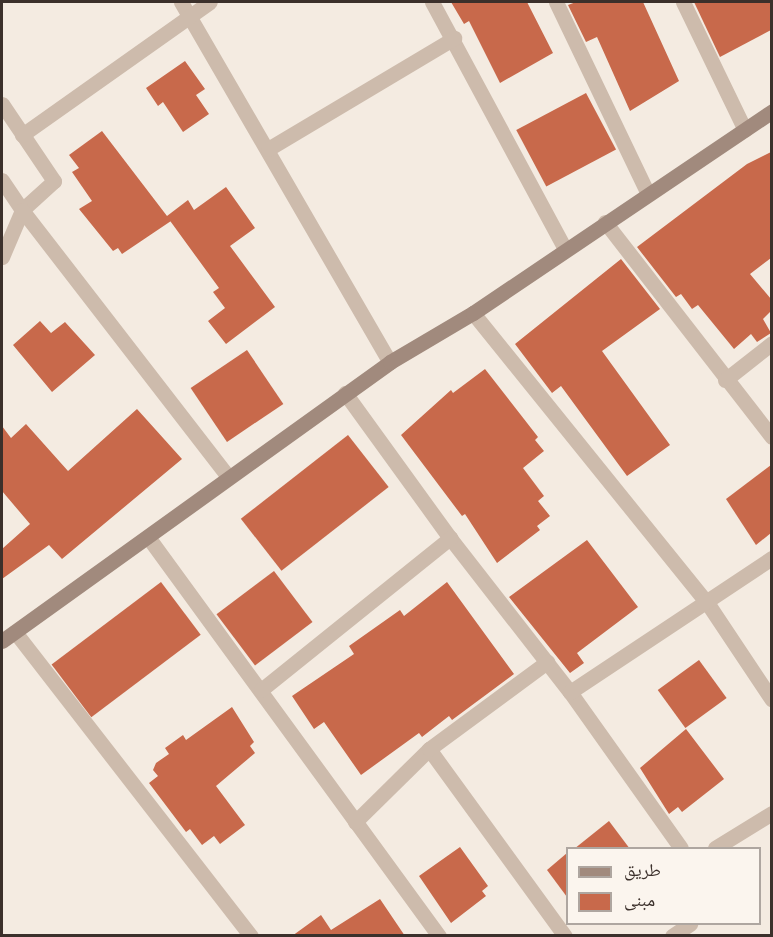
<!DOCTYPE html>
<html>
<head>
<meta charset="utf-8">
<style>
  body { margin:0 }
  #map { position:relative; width:773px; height:937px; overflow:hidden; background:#f4ebe1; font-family:Arial,"Noto Naskh Arabic",sans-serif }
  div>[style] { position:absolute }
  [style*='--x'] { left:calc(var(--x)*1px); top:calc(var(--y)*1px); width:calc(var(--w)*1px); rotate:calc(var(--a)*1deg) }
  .building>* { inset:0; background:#c8694b; transform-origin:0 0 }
  .street>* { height:15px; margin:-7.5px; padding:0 7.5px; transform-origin:7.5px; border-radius:7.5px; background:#cdbbac }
  .secondary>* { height:15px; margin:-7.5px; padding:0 7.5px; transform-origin:7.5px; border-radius:7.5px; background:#a18a7d }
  span { translate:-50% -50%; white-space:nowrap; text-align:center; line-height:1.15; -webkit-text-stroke:5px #fbf5ee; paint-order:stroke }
  .frame { position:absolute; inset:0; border:3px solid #3b302b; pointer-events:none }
  .legend { position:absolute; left:566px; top:847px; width:195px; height:78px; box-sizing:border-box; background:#fbf5ee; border:2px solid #aea6a0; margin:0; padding:8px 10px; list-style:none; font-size:18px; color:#3b302b }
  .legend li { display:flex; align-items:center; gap:12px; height:30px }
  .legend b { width:30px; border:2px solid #aea6a0 }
</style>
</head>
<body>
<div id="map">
  <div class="building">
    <div style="clip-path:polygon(451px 2px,527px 2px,553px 53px,500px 83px,469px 21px,464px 24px)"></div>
    <div style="clip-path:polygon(576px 2px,643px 2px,679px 81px,630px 111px,597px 37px,586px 42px,568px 5px)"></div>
    <div style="clip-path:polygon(694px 2px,771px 2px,771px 30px,720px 57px)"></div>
    <div style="clip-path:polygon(185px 61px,205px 89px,196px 95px,209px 114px,183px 132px,163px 102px,158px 106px,146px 88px)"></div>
    <div style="left:586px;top:93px;width:64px;height:79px;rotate:62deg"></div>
    <div style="clip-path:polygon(102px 131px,167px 216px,188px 200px,194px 210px,226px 187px,255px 228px,230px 246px,275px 307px,226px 344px,208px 321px,225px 308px,213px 292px,219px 288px,168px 218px,171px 221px,122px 254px,118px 248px,113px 251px,79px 209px,92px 201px,72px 172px,79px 168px,69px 155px)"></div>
    <div style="clip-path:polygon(771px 152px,771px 258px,750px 274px,771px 299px,771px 311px,763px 319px,771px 333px,757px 342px,751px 334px,734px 349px,698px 305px,692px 309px,681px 294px,676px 297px,637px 247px,747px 164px)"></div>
    <div style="clip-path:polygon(621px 259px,660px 309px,602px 351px,670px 445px,627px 476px,561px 386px,552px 393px,515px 344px)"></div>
    <div style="clip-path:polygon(40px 321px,51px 333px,65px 322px,95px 355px,52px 392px,13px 345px)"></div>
    <div style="left:247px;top:350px;width:65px;height:68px;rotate:56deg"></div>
    <div style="clip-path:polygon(485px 369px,538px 437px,535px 440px,544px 451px,523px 468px,544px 496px,538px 501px,550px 516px,537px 526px,540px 530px,497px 563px,465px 514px,462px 516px,401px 435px,451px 390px,453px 393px)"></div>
    <div style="clip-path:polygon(137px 409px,182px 459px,62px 559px,49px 545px,2px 579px,2px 549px,30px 524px,2px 491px,2px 426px,11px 438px,26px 424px,68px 471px)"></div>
    <div style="left:348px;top:435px;width:66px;height:136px;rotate:52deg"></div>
    <div style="clip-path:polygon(771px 465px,771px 533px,756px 545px,726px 499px)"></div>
    <div style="clip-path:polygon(587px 540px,638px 607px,577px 653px,584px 663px,570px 673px,509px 597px)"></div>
    <div style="left:274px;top:571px;width:64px;height:72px;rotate:53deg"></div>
    <div style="left:161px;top:582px;width:66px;height:137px;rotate:53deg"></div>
    <div style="clip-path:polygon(447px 582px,514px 674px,452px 720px,449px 716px,422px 737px,419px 733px,361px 775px,324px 722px,314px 729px,292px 696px,354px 654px,349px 646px,400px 610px,404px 616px)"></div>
    <div style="left:699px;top:660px;width:47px;height:51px;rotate:54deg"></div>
    <div style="clip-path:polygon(232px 707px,254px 742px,250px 746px,255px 753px,216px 786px,245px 825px,220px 844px,214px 836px,202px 845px,190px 829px,186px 832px,149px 783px,158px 776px,153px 770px,156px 763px,169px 754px,165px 748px,183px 735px,186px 740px)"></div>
    <div style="clip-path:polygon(686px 729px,724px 779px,682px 812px,678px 807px,669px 814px,640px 768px)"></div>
    <div style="clip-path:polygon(609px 821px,630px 849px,574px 849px)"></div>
    <div style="clip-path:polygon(460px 847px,488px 886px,482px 891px,486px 896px,451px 923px,419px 876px)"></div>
    <div style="clip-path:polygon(567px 853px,567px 897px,547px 870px)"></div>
    <div style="clip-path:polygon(380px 899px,405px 936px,292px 936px,321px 915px,331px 930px)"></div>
  </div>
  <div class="street">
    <div style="--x:181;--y:2;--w:416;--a:59.9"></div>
    <div style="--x:432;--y:2;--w:278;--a:61.7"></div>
    <div style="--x:556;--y:2;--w:213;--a:64.4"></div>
    <div style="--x:683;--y:2;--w:142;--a:64.2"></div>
    <div style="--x:2;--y:104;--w:93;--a:56"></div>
    <div style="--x:54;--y:181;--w:43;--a:137.8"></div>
    <div style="--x:22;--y:210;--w:36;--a:-124"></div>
    <div style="--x:22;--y:135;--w:230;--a:-35.3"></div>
    <div style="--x:268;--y:149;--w:217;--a:-30.8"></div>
    <div style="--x:605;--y:222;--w:272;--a:52.2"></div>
    <div style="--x:2;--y:257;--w:51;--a:-66.9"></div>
    <div style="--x:22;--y:210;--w:337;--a:52.3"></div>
    <div style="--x:473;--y:313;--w:374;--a:51.1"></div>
    <div style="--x:708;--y:604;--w:115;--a:56.3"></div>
    <div style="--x:725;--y:380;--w:60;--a:-38.2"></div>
    <div style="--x:345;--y:393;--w:179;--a:54.1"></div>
    <div style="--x:450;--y:538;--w:195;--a:52.1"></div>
    <div style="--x:570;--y:692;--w:191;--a:54.6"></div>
    <div style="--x:148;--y:537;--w:494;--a:53.9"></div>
    <div style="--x:15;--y:632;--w:385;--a:52.2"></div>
    <div style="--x:261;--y:690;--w:243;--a:-38.8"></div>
    <div style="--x:570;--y:692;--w:242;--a:-33.6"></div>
    <div style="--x:429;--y:749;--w:231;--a:54"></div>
    <div style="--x:355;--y:822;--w:104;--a:-44.6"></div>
    <div style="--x:429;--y:749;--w:147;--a:-36.4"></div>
    <div style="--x:715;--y:848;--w:67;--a:-31.6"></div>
    <div style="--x:672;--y:936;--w:22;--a:-34"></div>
  </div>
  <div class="secondary">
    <div style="--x:2;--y:641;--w:478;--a:-35.7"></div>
    <div style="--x:390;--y:362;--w:96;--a:-30.6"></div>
    <div style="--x:473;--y:313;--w:361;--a:-34"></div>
  </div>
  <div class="frame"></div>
  <ul class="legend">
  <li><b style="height:8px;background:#a18a7d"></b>طريق</li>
  <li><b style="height:16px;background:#c8694b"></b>مبنى</li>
  </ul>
</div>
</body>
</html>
